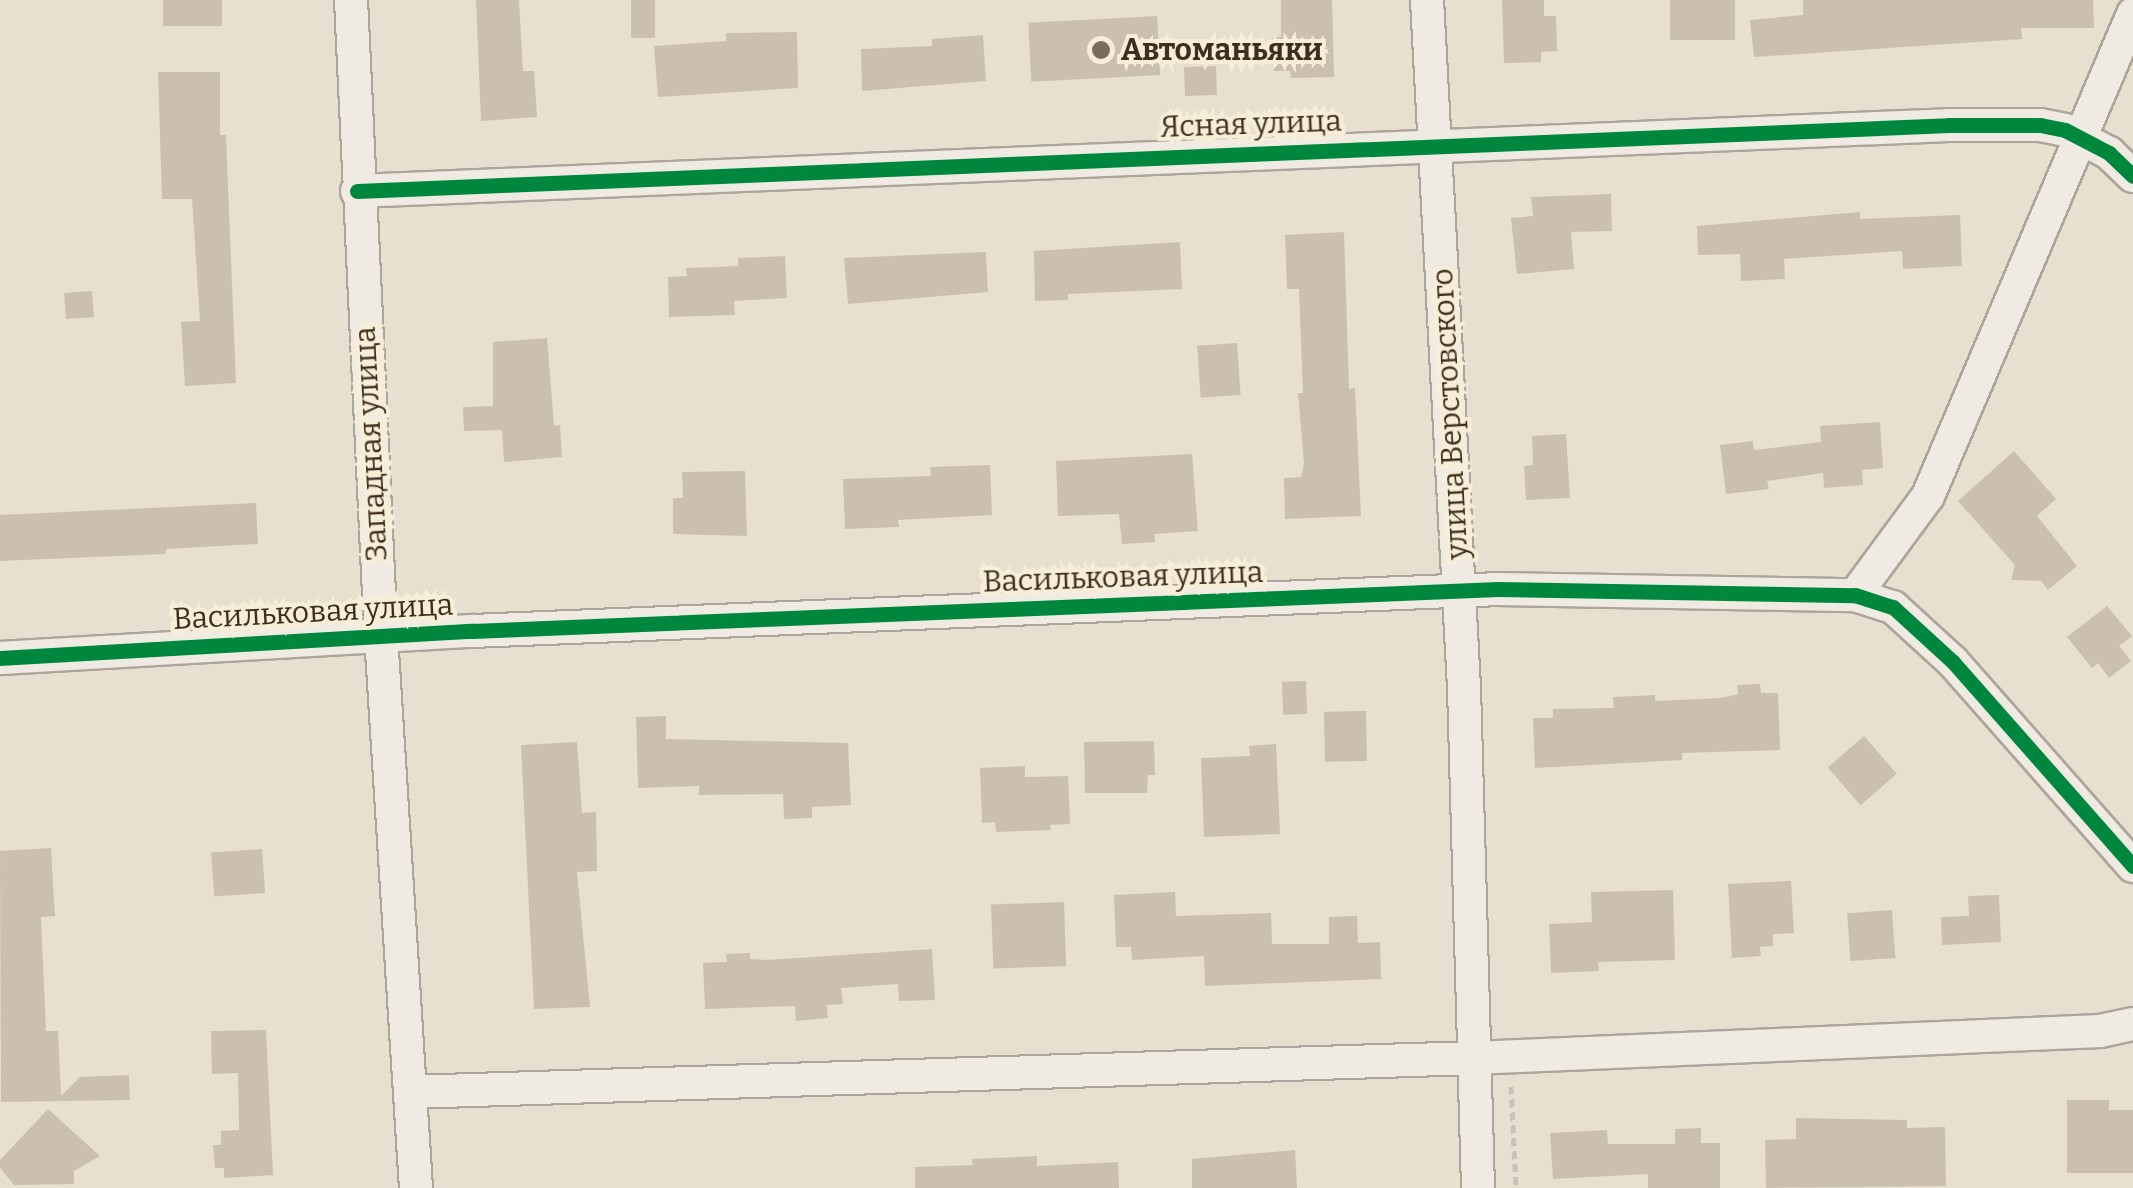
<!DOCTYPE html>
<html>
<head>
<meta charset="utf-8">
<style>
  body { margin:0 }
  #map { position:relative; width:2133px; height:1188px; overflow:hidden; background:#e7e0d1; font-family:Bitter,serif }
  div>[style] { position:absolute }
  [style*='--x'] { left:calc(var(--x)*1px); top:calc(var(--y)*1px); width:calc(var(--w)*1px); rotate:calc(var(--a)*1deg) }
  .building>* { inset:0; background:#cbbfb2; transform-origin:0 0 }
  .path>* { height:5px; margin-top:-2.5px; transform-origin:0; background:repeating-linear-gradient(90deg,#c8c2b9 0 8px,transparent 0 13px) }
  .roads { filter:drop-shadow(2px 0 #ada599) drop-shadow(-2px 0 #ada599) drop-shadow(0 2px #ada599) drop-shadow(0 -2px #ada599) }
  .minor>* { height:32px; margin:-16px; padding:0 16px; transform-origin:16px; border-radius:16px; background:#efebe3 }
  .cycleway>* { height:15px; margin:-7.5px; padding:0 7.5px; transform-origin:7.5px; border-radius:7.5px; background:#00873e }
  .dots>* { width:28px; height:28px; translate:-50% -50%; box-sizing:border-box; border:5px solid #f7eed8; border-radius:50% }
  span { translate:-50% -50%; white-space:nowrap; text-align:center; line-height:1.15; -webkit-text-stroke:8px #f7eed8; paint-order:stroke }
  .poi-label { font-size:30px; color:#3d2e20; font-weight:700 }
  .left { translate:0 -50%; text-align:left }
  .street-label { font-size:30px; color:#3d2e20 }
</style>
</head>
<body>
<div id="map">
  <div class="building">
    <div style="left:163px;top:0;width:59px;height:26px"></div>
    <div style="clip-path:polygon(476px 0,519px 0,523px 71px,534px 71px,537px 117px,481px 121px)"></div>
    <div style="left:631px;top:0;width:24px;height:38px"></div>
    <div style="clip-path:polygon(1281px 0,1332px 0,1334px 77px,1291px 78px,1290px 71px,1274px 71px,1272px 38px,1281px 37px)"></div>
    <div style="clip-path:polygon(1502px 0,1544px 0,1544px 16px,1556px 16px,1557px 51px,1541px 52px,1541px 62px,1504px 63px)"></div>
    <div style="left:1670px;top:0;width:65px;height:40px"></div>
    <div style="clip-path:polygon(1803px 0,2093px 0,2094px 28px,2021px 28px,2022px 39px,1754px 57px,1750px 20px,1803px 15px)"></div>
    <div style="left:1157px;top:16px;width:59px;height:129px;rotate:87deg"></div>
    <div style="clip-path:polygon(797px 32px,798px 88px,658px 97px,654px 46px,726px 41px,726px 33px)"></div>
    <div style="clip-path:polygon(983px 35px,986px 81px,862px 91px,861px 49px,932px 46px,932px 39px)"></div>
    <div style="left:1216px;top:66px;width:29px;height:32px;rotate:88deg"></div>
    <div style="clip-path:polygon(158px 72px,220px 72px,220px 135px,226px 135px,236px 383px,185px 386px,181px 322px,200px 321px,192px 199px,162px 199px)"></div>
    <div style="clip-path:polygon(1611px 194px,1612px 231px,1571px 232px,1574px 269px,1517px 274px,1511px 218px,1533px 216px,1531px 197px)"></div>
    <div style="clip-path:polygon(1860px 212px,1860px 219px,1960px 215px,1962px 266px,1903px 269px,1902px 251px,1784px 259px,1785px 279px,1741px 281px,1740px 254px,1698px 255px,1697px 226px)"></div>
    <div style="clip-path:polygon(1344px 232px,1349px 389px,1355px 388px,1361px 516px,1285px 519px,1284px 478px,1301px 477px,1304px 464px,1298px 393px,1303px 393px,1299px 289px,1287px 289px,1285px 235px)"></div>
    <div style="clip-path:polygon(1180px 242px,1182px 289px,1068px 294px,1068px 300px,1035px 301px,1034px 251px)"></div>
    <div style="clip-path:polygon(986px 252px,988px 292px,848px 304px,844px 258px)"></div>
    <div style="clip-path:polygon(785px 256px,787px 298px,734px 301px,735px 315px,669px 317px,668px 277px,687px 276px,686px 268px,738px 266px,738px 258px)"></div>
    <div style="left:92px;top:291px;width:26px;height:28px;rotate:86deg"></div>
    <div style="clip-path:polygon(547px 338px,554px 426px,560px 425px,562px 457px,504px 462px,502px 430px,464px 431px,463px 407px,493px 406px,493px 342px)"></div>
    <div style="left:1237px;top:343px;width:52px;height:40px;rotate:86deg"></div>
    <div style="clip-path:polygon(1880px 422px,1883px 468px,1862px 470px,1863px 485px,1824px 488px,1823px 473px,1767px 481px,1769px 489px,1726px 494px,1720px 445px,1753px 441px,1754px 450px,1821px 442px,1820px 426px)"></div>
    <div style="clip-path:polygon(1566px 434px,1570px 498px,1526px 500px,1524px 466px,1533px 465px,1532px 436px)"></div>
    <div style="clip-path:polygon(2014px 451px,2056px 499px,2037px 516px,2077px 566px,2048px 590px,2041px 581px,2011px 580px,2015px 565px,1958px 501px)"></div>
    <div style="clip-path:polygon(1192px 454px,1198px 531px,1154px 534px,1155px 542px,1122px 544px,1119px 514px,1058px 516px,1056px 461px)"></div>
    <div style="clip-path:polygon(990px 465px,992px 515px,898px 520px,899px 527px,845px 529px,843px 479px,931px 476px,930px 467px)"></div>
    <div style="clip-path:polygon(745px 471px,747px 536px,673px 534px,673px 498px,683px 498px,682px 472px)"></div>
    <div style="clip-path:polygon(256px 503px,258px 544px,166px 549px,166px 554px,0 561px,0 515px)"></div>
    <div style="clip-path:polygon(2107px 606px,2132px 636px,2119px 646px,2131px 661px,2109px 678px,2098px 663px,2092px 668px,2067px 637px)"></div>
    <div style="left:1306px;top:681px;width:33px;height:24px;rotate:88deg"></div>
    <div style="clip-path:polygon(1760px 684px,1761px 693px,1778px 693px,1780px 750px,1682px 753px,1682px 760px,1535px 768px,1533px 718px,1553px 718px,1553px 709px,1614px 708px,1613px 697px,1655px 695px,1655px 701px,1721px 698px,1738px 694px,1737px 685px)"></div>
    <div style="left:1366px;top:711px;width:50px;height:42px;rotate:89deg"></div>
    <div style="clip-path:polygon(666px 716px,666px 739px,848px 743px,851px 805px,812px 807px,812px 818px,784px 819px,783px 794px,699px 795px,699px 786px,638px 788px,636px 717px)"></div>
    <div style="left:1864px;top:736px;width:50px;height:48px;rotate:49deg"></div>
    <div style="clip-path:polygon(1154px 741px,1155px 775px,1148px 775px,1147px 793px,1085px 793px,1084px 742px)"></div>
    <div style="clip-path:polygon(577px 742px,582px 813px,596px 812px,597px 871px,577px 872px,590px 1007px,534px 1009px,521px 745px)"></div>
    <div style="clip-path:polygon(1276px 744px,1280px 834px,1204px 837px,1201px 758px,1250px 756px,1249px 746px)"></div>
    <div style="clip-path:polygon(1025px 766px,1025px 777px,1068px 776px,1070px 824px,1050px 825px,1051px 830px,996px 832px,995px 822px,982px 823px,980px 768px)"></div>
    <div style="clip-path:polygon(51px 848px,55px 916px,41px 917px,46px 1031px,58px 1031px,61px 1096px,80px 1077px,129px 1075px,130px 1100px,1px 1102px,0 851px)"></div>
    <div style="left:262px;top:849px;width:44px;height:51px;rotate:86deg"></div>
    <div style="clip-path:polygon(1791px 881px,1794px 933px,1773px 934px,1773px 946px,1760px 947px,1761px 956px,1732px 958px,1728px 884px)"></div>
    <div style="clip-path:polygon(1673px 890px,1675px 960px,1598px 962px,1599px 971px,1551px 973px,1549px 924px,1592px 922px,1591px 892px)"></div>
    <div style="clip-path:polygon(1175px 892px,1176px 916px,1271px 913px,1272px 944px,1329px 944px,1329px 917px,1357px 916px,1358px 943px,1380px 942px,1381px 979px,1205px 986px,1204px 956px,1132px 960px,1131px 947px,1116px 947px,1114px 895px)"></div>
    <div style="clip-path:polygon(1999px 895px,2001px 942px,1942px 945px,1941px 917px,1969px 916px,1968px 896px)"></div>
    <div style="left:1064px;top:902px;width:64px;height:73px;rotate:88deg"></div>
    <div style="left:1892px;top:910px;width:48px;height:45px;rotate:86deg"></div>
    <div style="clip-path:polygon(932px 949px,935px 1000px,899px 1001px,898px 984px,841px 988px,843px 1004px,827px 1005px,828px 1018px,796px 1021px,795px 1006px,705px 1009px,703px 963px,727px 962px,726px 954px,750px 953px,750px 959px,767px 960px)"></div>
    <div style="clip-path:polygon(266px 1030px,273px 1175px,224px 1178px,224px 1168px,215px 1168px,213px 1145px,221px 1145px,221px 1131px,239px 1130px,238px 1073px,212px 1074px,211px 1031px)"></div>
    <div style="clip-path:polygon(2067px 1100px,2109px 1100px,2109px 1110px,2133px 1110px,2133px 1173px,2067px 1173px)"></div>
    <div style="clip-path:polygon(48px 1109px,100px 1156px,74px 1171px,74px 1184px,14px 1185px,0 1168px,0 1160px)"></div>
    <div style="clip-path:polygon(1796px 1118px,1907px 1120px,1907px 1128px,1945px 1127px,1946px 1186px,1766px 1188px,1765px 1140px,1796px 1139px)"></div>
    <div style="clip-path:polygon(1701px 1128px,1701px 1143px,1720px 1143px,1720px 1188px,1648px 1188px,1648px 1174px,1553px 1179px,1550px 1133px,1607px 1130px,1608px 1144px,1675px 1144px,1675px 1129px)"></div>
    <div style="clip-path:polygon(1295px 1150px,1297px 1188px,1192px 1188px,1192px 1159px)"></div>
    <div style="clip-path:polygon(1037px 1156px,1037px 1166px,1118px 1162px,1119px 1188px,915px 1188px,915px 1167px,973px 1165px,972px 1159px)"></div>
  </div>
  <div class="path">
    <div style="--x:1511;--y:1086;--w:102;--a:87.2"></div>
  </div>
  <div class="roads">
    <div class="minor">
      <div style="--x:351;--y:0;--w:636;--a:87.3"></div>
      <div style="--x:381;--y:635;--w:554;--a:86.38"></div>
      <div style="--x:1427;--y:0;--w:688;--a:86.92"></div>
      <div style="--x:1464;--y:687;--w:501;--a:88.4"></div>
      <div style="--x:357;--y:191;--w:1593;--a:-2.37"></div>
      <div style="--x:1949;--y:125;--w:91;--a:0"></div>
      <div style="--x:2040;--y:125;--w:25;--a:11"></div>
      <div style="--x:2065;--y:130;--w:50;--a:27.6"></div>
      <div style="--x:2109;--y:153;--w:33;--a:44"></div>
      <div style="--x:1855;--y:595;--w:123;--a:-53.6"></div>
      <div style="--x:1928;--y:496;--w:524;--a:-66.96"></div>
      <div style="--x:0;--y:658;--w:473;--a:-3.3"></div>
      <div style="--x:472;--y:631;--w:1027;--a:-2.34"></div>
      <div style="--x:1498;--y:589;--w:357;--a:1"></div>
      <div style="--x:1855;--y:595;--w:40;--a:18"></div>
      <div style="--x:1893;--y:607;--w:81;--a:42.5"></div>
      <div style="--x:1953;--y:662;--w:272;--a:48.6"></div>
      <div style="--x:410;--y:1092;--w:1064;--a:-1.83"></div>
      <div style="--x:1473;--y:1058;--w:628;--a:-2.47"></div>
      <div style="--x:2100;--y:1031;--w:34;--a:-12"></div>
    </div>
  </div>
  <div class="cycleway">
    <div style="--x:357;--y:191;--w:1593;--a:-2.37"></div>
    <div style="--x:1949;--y:125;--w:91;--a:0"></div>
    <div style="--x:2040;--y:125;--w:25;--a:11"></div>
    <div style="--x:2065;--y:130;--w:50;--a:27.6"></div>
    <div style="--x:2109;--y:153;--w:33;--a:44"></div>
    <div style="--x:0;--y:658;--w:473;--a:-3.3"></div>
    <div style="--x:472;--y:631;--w:1027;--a:-2.34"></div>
    <div style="--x:1498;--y:589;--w:357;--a:1"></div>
    <div style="--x:1855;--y:595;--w:40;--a:18"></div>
    <div style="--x:1893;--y:607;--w:81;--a:42.5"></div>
    <div style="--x:1953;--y:662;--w:272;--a:48.6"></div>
  </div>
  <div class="dots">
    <div style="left:1101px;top:50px;background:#786c5e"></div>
  </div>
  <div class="poi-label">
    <span class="left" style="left:1121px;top:50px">Автоманьяки</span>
  </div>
  <div class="street-label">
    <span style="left:1251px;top:124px;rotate:-2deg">Ясная улица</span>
    <span style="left:1450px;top:414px;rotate:-93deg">улица Верстовского</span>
    <span style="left:371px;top:444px;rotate:-93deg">Западная улица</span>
    <span style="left:1123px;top:577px;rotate:-2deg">Васильковая улица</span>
    <span style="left:313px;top:612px;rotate:-3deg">Васильковая улица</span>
  </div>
</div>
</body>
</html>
